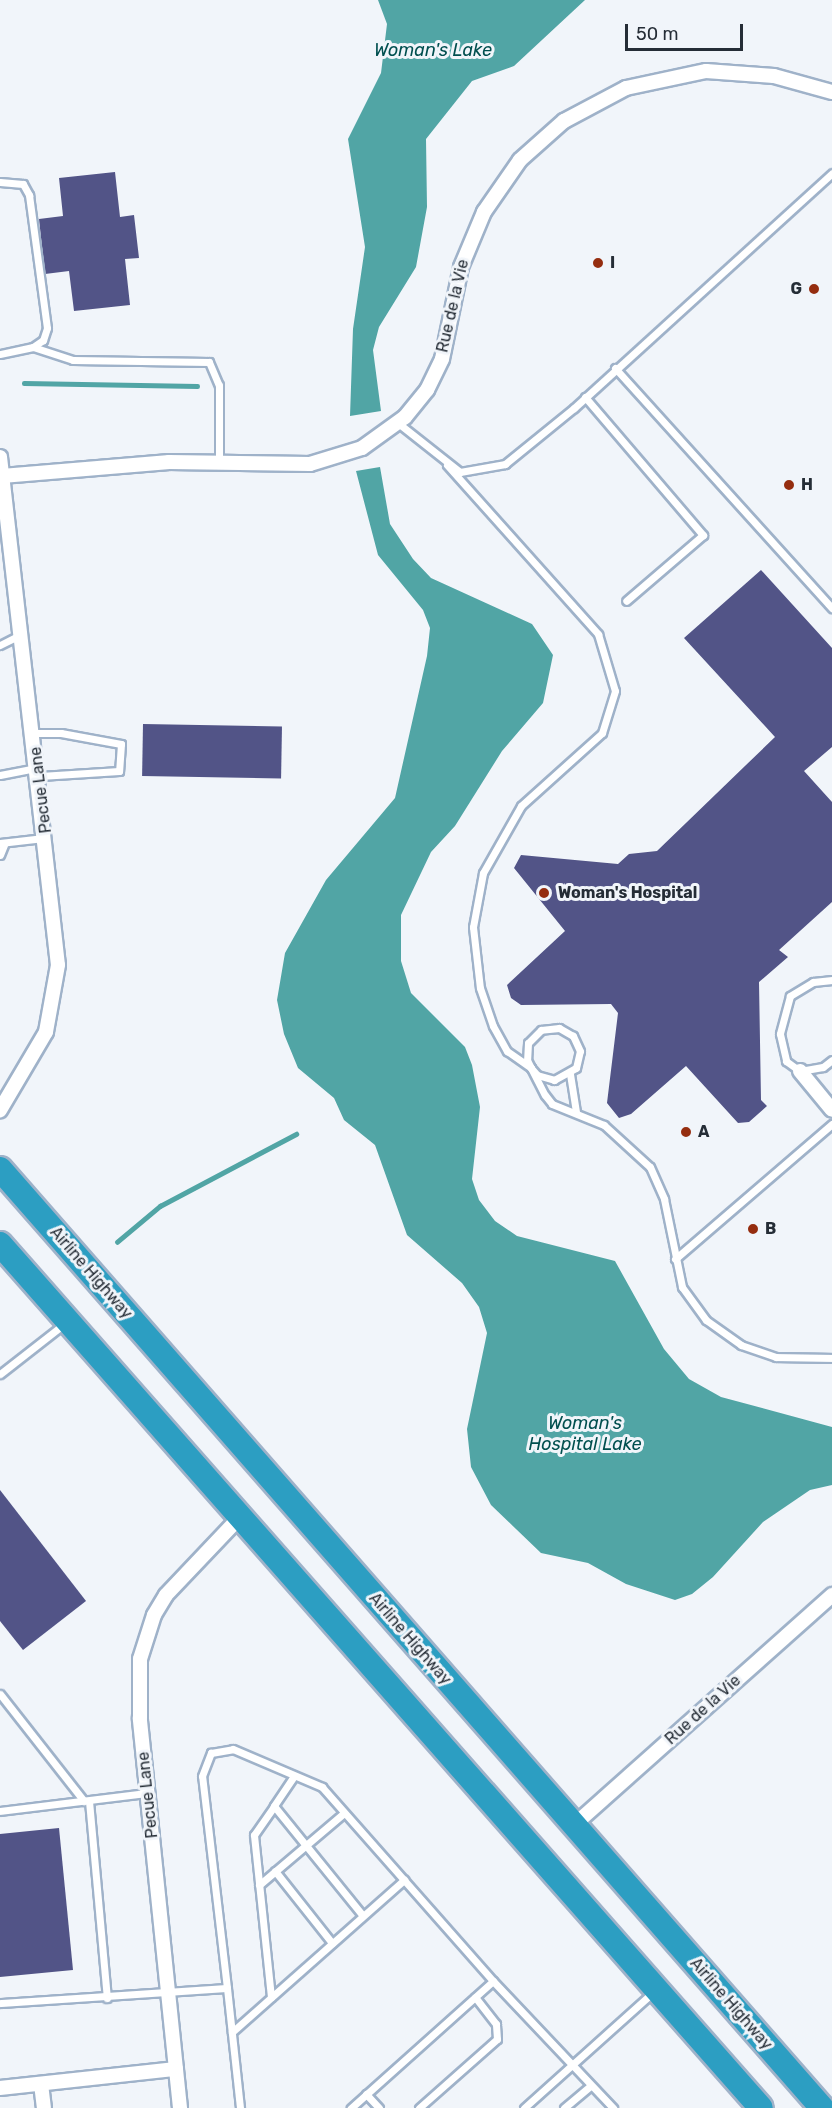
<!DOCTYPE html>
<html>
<head>
<meta charset="utf-8">
<style>
  body { margin:0 }
  #map { position:relative; width:832px; height:2108px; overflow:hidden; background:#f1f5fa; font-family:Rubik,sans-serif }
  div>[style] { position:absolute }
  [style*='--x'] { left:calc(var(--x)*1px); top:calc(var(--y)*1px); width:calc(var(--w)*1px); rotate:calc(var(--a)*1deg) }
  .water>* { inset:0; background:#51a5a5 }
  .stream>* { height:4.5px; margin:-2.25px; padding:0 2.25px; transform-origin:2.25px; border-radius:2.25px; background:#51a5a5 }
  .building>* { inset:0; background:#525487; transform-origin:0 0 }
  .roads { filter:drop-shadow(2px 0 #9fb2c9) drop-shadow(-2px 0 #9fb2c9) drop-shadow(0 2px #9fb2c9) drop-shadow(0 -2px #9fb2c9) }
  .lane>* { height:7px; margin:-3.5px; padding:0 3.5px; transform-origin:3.5px; border-radius:3.5px; background:#fff }
  .street>* { height:14px; margin:-7px; padding:0 7px; transform-origin:7px; border-radius:7px; background:#fff }
  .highway>* { height:24px; margin:-12px; padding:0 12px; transform-origin:12px; border-radius:12px; background:#2c9ec2 }
  .dots>* { width:16px; height:16px; translate:-50% -50%; box-sizing:border-box; border:3px solid #f1f5fa; border-radius:50% }
  span { translate:-50% -50%; white-space:nowrap; text-align:center; line-height:1.15; -webkit-text-stroke:6px #f1f5fa; paint-order:stroke }
  .poi-label { font-size:16px; color:#252d36; font-weight:700 }
  .left { translate:0 -50%; text-align:left }
  .right { translate:-100% -50%; text-align:right }
  .street-label { font-size:16px; color:#252d36 }
  .water-label { font-size:18px; color:#004f4f; font-style:italic }
  .scale { position:absolute; left:625px; top:24px; width:118px; height:27px; box-sizing:border-box; border:3px solid #252d36; border-top:0; padding-left:8px; font-size:18px; line-height:21px; white-space:nowrap; color:#252d36; -webkit-text-stroke:4px #f1f5fa; paint-order:stroke }
</style>
</head>
<body>
<div id="map">
  <div class="water">
    <div style="clip-path:polygon(378px 0,585px 0,514px 66px,472px 81px,426px 139px,427px 207px,416px 267px,379px 327px,373px 350px,381px 411px,350px 416px,353px 329px,365px 247px,348px 139px,381px 73px,387px 24px)"></div>
    <div style="clip-path:polygon(380px 467px,390px 524px,413px 559px,431px 578px,532px 624px,553px 655px,543px 703px,502px 751px,455px 826px,431px 852px,401px 915px,401px 961px,411px 993px,465px 1047px,472px 1065px,480px 1107px,472px 1179px,479px 1200px,495px 1221px,517px 1236px,615px 1261px,664px 1349px,689px 1379px,721px 1397px,832px 1427px,832px 1485px,810px 1490px,763px 1522px,713px 1577px,692px 1594px,675px 1600px,626px 1584px,588px 1563px,541px 1553px,491px 1505px,471px 1467px,467px 1429px,487px 1333px,479px 1307px,462px 1283px,407px 1235px,375px 1145px,344px 1120px,334px 1098px,298px 1068px,284px 1034px,277px 1000px,285px 953px,326px 880px,395px 798px,427px 656px,430px 628px,423px 610px,378px 555px,356px 471px)"></div>
  </div>
  <div class="stream">
    <div style="--x:24;--y:383;--w:173;--a:1"></div>
    <div style="--x:117;--y:1242;--w:56;--a:-39.9"></div>
    <div style="--x:160;--y:1206;--w:154;--a:-27.9"></div>
  </div>
  <div class="building">
    <div style="clip-path:polygon(115px 172px,120px 217px,134px 215px,139px 258px,125px 259px,130px 305px,74px 311px,69px 271px,45px 274px,39px 219px,63px 216px,59px 178px)"></div>
    <div style="clip-path:polygon(761px 570px,832px 648px,832px 747px,804px 771px,832px 802px,832px 902px,779px 950px,788px 957px,759px 982px,761px 1100px,767px 1106px,749px 1122px,738px 1123px,686px 1066px,631px 1114px,619px 1118px,607px 1103px,618px 1013px,611px 1004px,521px 1005px,511px 998px,507px 985px,565px 931px,514px 868px,521px 855px,618px 864px,629px 854px,657px 851px,775px 737px,684px 638px)"></div>
    <div style="left:143px;top:724px;width:139px;height:52px;rotate:1deg"></div>
    <div style="clip-path:polygon(0 1490px,86px 1601px,23px 1650px,0 1621px)"></div>
    <div style="clip-path:polygon(59px 1828px,73px 1970px,0 1977px,0 1834px)"></div>
  </div>
  <div class="roads">
    <div class="lane">
      <div style="--x:0;--y:182;--w:23;--a:5"></div>
      <div style="--x:23;--y:184;--w:13;--a:61"></div>
      <div style="--x:29;--y:195;--w:134;--a:82.3"></div>
      <div style="--x:47;--y:328;--w:13;--a:108"></div>
      <div style="--x:43;--y:340;--w:12;--a:145"></div>
      <div style="--x:33;--y:347;--w:34;--a:168"></div>
      <div style="--x:33;--y:347;--w:42;--a:18"></div>
      <div style="--x:73;--y:360;--w:136;--a:0.8"></div>
      <div style="--x:209;--y:362;--w:25;--a:67"></div>
      <div style="--x:219;--y:385;--w:77;--a:90"></div>
      <div style="--x:615;--y:368;--w:324;--a:47.9"></div>
      <div style="--x:585;--y:397;--w:182;--a:49.5"></div>
      <div style="--x:703;--y:535;--w:101;--a:139.4"></div>
      <div style="--x:398;--y:423;--w:79;--a:38.3"></div>
      <div style="--x:460;--y:472;--w:46;--a:-10.1"></div>
      <div style="--x:505;--y:464;--w:89;--a:-39.1"></div>
      <div style="--x:574;--y:408;--w:349;--a:-42.3"></div>
      <div style="--x:447;--y:465;--w:227;--a:48.2"></div>
      <div style="--x:598;--y:634;--w:59;--a:73.4"></div>
      <div style="--x:615;--y:691;--w:44;--a:107.2"></div>
      <div style="--x:602;--y:733;--w:109;--a:138"></div>
      <div style="--x:521;--y:806;--w:77;--a:119.6"></div>
      <div style="--x:483;--y:873;--w:55;--a:100.5"></div>
      <div style="--x:473;--y:927;--w:61;--a:83.5"></div>
      <div style="--x:480;--y:988;--w:40;--a:71.1"></div>
      <div style="--x:493;--y:1026;--w:29;--a:61"></div>
      <div style="--x:507;--y:1051;--w:29;--a:35"></div>
      <div style="--x:531;--y:1068;--w:9;--a:49"></div>
      <div style="--x:537;--y:1075;--w:18;--a:16"></div>
      <div style="--x:554;--y:1080;--w:25;--a:-29"></div>
      <div style="--x:576;--y:1068;--w:17;--a:-77"></div>
      <div style="--x:580;--y:1051;--w:17;--a:-115"></div>
      <div style="--x:573;--y:1036;--w:16;--a:-150"></div>
      <div style="--x:559;--y:1028;--w:18;--a:174"></div>
      <div style="--x:541;--y:1030;--w:18;--a:135"></div>
      <div style="--x:528;--y:1043;--w:17;--a:93"></div>
      <div style="--x:527;--y:1060;--w:9;--a:63"></div>
      <div style="--x:531;--y:1068;--w:30;--a:63"></div>
      <div style="--x:545;--y:1095;--w:11;--a:52"></div>
      <div style="--x:552;--y:1104;--w:56;--a:22"></div>
      <div style="--x:604;--y:1125;--w:62;--a:42.4"></div>
      <div style="--x:650;--y:1167;--w:35;--a:66"></div>
      <div style="--x:664;--y:1199;--w:90;--a:78.4"></div>
      <div style="--x:682;--y:1287;--w:41;--a:54"></div>
      <div style="--x:706;--y:1320;--w:43;--a:35.5"></div>
      <div style="--x:741;--y:1345;--w:37;--a:19"></div>
      <div style="--x:776;--y:1357;--w:56;--a:1"></div>
      <div style="--x:0;--y:645;--w:22;--a:-27"></div>
      <div style="--x:34;--y:733;--w:27;--a:0"></div>
      <div style="--x:61;--y:733;--w:61;--a:10.4"></div>
      <div style="--x:121;--y:744;--w:27;--a:94"></div>
      <div style="--x:119;--y:771;--w:79;--a:176.4"></div>
      <div style="--x:0;--y:775;--w:36;--a:-11"></div>
      <div style="--x:0;--y:843;--w:44;--a:-6.5"></div>
      <div style="--x:0;--y:855;--w:11;--a:-68"></div>
      <div style="--x:832;--y:980;--w:19;--a:174"></div>
      <div style="--x:813;--y:982;--w:27;--a:149"></div>
      <div style="--x:790;--y:996;--w:39;--a:105"></div>
      <div style="--x:780;--y:1034;--w:28;--a:77"></div>
      <div style="--x:786;--y:1061;--w:17;--a:36"></div>
      <div style="--x:800;--y:1071;--w:23;--a:-10"></div>
      <div style="--x:823;--y:1067;--w:11;--a:-38"></div>
      <div style="--x:570;--y:1074;--w:38;--a:81"></div>
      <div style="--x:675;--y:1259;--w:207;--a:-40.7"></div>
      <div style="--x:0;--y:1374;--w:81;--a:-38"></div>
      <div style="--x:0;--y:1694;--w:136;--a:51.9"></div>
      <div style="--x:294;--y:1776;--w:36;--a:124"></div>
      <div style="--x:274;--y:1806;--w:141;--a:51"></div>
      <div style="--x:89;--y:1801;--w:198;--a:84.8"></div>
      <div style="--x:0;--y:1811;--w:148;--a:-7"></div>
      <div style="--x:275;--y:1871;--w:92;--a:51.6"></div>
      <div style="--x:259;--y:1885;--w:111;--a:-40.3"></div>
      <div style="--x:493;--y:1981;--w:175;--a:46.6"></div>
      <div style="--x:227;--y:1988;--w:213;--a:-96.7"></div>
      <div style="--x:202;--y:1776;--w:25;--a:-69"></div>
      <div style="--x:211;--y:1753;--w:22;--a:-10"></div>
      <div style="--x:233;--y:1749;--w:97;--a:23.1"></div>
      <div style="--x:322;--y:1787;--w:259;--a:48.6"></div>
      <div style="--x:493;--y:1981;--w:191;--a:138.2"></div>
      <div style="--x:271;--y:1997;--w:163;--a:-96"></div>
      <div style="--x:254;--y:1835;--w:35;--a:-55"></div>
      <div style="--x:0;--y:2003;--w:227;--a:-3.8"></div>
      <div style="--x:227;--y:1988;--w:121;--a:83.8"></div>
      <div style="--x:232;--y:2032;--w:230;--a:-41.5"></div>
      <div style="--x:366;--y:2094;--w:19;--a:47"></div>
      <div style="--x:419;--y:2108;--w:104;--a:-41.5"></div>
      <div style="--x:497;--y:2039;--w:15;--a:-94"></div>
      <div style="--x:496;--y:2024;--w:34;--a:-128"></div>
      <div style="--x:524;--y:2108;--w:172;--a:-41.9"></div>
      <div style="--x:564;--y:2108;--w:35;--a:-40"></div>
    </div>
    <div class="street">
      <div style="--x:0;--y:457;--w:511;--a:83.49"></div>
      <div style="--x:58;--y:965;--w:68;--a:100.2"></div>
      <div style="--x:46;--y:1032;--w:91;--a:120.5"></div>
      <div style="--x:2;--y:476;--w:168;--a:-4.8"></div>
      <div style="--x:169;--y:462;--w:141;--a:0.8"></div>
      <div style="--x:310;--y:464;--w:54;--a:-17.1"></div>
      <div style="--x:362;--y:448;--w:53;--a:-35.8"></div>
      <div style="--x:405;--y:417;--w:35;--a:-51"></div>
      <div style="--x:427;--y:390;--w:34;--a:-64"></div>
      <div style="--x:442;--y:359;--w:94;--a:-78.3"></div>
      <div style="--x:461;--y:267;--w:60;--a:-67.3"></div>
      <div style="--x:484;--y:212;--w:63;--a:-55.3"></div>
      <div style="--x:520;--y:160;--w:59;--a:-41.6"></div>
      <div style="--x:564;--y:121;--w:70;--a:-28"></div>
      <div style="--x:626;--y:88;--w:82;--a:-12"></div>
      <div style="--x:706;--y:71;--w:68;--a:4.2"></div>
      <div style="--x:774;--y:76;--w:60;--a:15.4"></div>
      <div style="--x:800;--y:1071;--w:50;--a:50.6"></div>
      <div style="--x:574;--y:1825;--w:346;--a:-41.7"></div>
      <div style="--x:41;--y:2084;--w:24;--a:83"></div>
      <div style="--x:0;--y:2088;--w:177;--a:-6.2"></div>
      <div style="--x:180;--y:2108;--w:392;--a:-95.9"></div>
      <div style="--x:140;--y:1718;--w:59;--a:-90"></div>
      <div style="--x:140;--y:1659;--w:46;--a:-72.3"></div>
      <div style="--x:154;--y:1615;--w:23;--a:-59"></div>
      <div style="--x:166;--y:1595;--w:109;--a:-46.5"></div>
    </div>
    <div class="highway">
      <div style="--x:0;--y:1169;--w:1248;--a:48.8"></div>
      <div style="--x:0;--y:1244;--w:1151;--a:48.63"></div>
    </div>
  </div>
  <div class="dots">
    <div style="left:598px;top:263px;background:#952d0f"></div>
    <div style="left:814px;top:289px;background:#952d0f"></div>
    <div style="left:789px;top:485px;background:#952d0f"></div>
    <div style="left:544px;top:893px;background:#952d0f"></div>
    <div style="left:686px;top:1132px;background:#952d0f"></div>
    <div style="left:753px;top:1229px;background:#952d0f"></div>
  </div>
  <div class="poi-label">
    <span class="left" style="left:610px;top:263px">I</span>
    <span class="right" style="left:802px;top:289px">G</span>
    <span class="left" style="left:801px;top:485px">H</span>
    <span class="left" style="left:558px;top:893px">Woman's Hospital</span>
    <span class="left" style="left:698px;top:1132px">A</span>
    <span class="left" style="left:765px;top:1229px">B</span>
  </div>
  <div class="street-label">
    <span style="left:453px;top:306px;rotate:-77deg">Rue de la Vie</span>
    <span style="left:41px;top:790px;rotate:-97deg">Pecue Lane</span>
    <span style="left:91px;top:1273px;rotate:49deg">Airline Highway</span>
    <span style="left:410px;top:1639px;rotate:49deg">Airline Highway</span>
    <span style="left:703px;top:1710px;rotate:-42deg">Rue de la Vie</span>
    <span style="left:148px;top:1795px;rotate:-96deg">Pecue Lane</span>
    <span style="left:731px;top:2004px;rotate:49deg">Airline Highway</span>
  </div>
  <div class="water-label">
    <span style="left:433px;top:50px">Woman's Lake</span>
    <span style="left:585px;top:1434px">Woman's<br>Hospital Lake</span>
  </div>
  <div class="scale">50 m</div>
</div>
</body>
</html>
